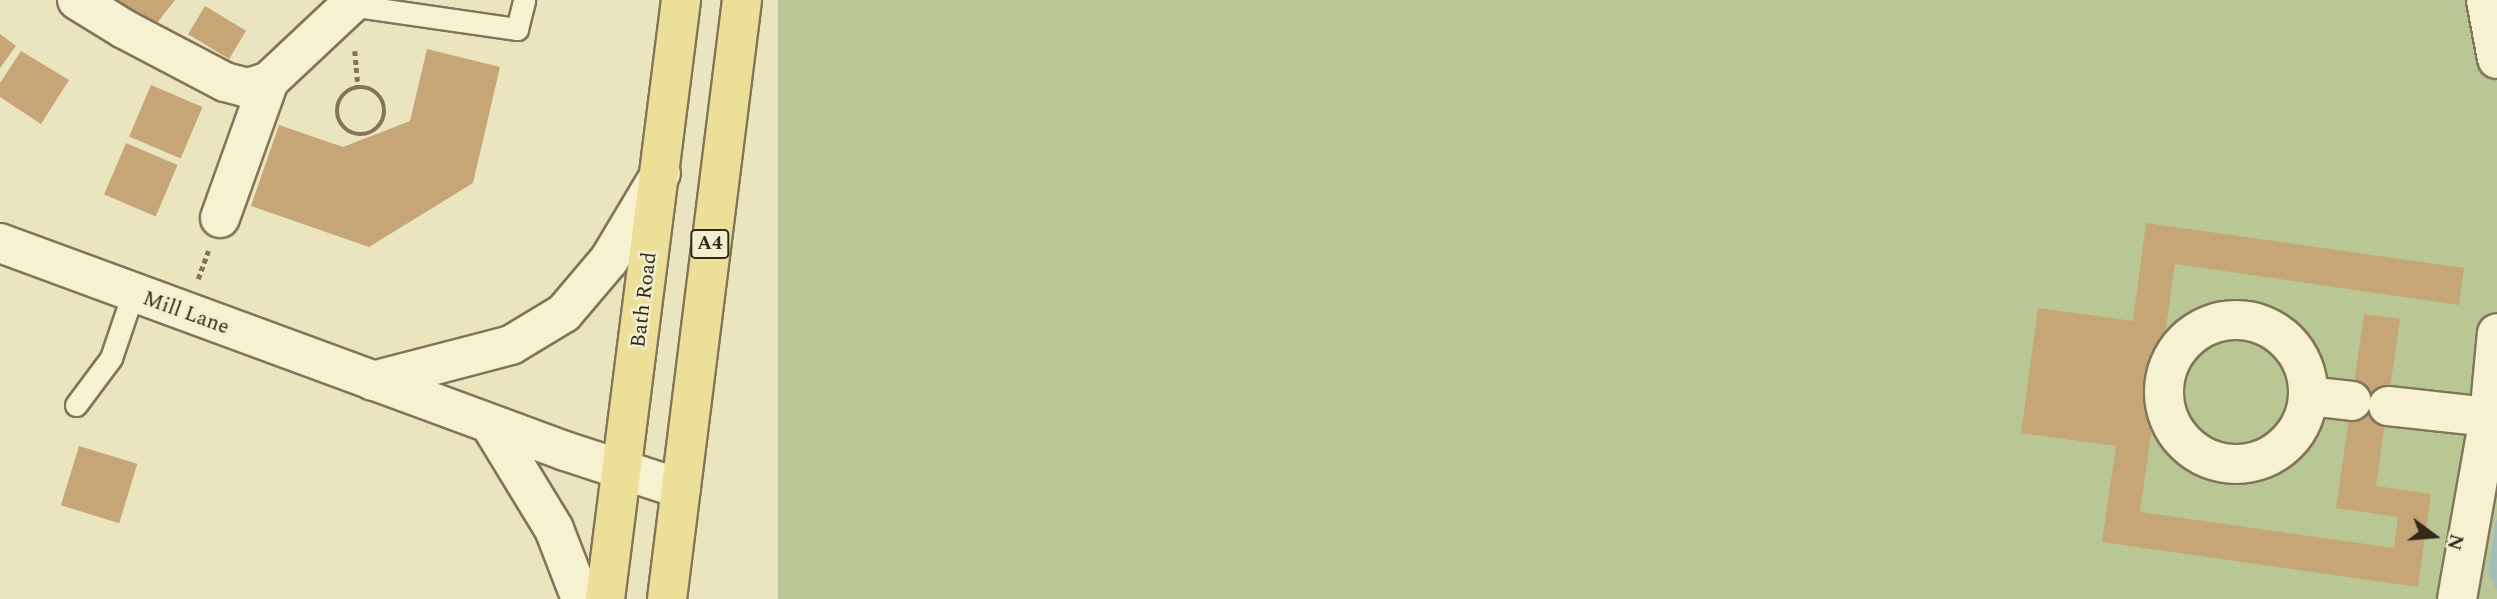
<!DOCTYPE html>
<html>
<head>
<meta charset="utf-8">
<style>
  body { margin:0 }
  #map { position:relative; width:2497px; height:599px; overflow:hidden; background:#eae5bf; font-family:Spectral,serif }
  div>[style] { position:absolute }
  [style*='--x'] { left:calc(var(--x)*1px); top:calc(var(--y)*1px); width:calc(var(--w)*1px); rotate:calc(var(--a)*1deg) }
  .green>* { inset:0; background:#b9c794; transform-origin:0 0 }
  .water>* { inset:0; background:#a2bcb9 }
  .building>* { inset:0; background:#c6a577; transform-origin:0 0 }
  .path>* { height:4.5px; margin-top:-2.25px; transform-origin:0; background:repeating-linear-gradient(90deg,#827559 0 5px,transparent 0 8.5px) }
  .path>.ring { margin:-2.25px; padding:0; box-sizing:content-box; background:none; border:4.5px solid #827559; border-radius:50% }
  .roads { filter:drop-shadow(2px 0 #827559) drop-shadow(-2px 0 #827559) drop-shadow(0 2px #827559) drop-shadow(0 -2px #827559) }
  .lane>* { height:21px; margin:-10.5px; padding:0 10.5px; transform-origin:10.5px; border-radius:10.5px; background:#f6f1d1 }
  .street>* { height:38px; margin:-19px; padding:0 19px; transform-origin:19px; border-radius:19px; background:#f6f1d1 }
  .street>.ring { margin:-19px; padding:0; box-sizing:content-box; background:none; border:38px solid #f6f1d1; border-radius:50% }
  .primary>* { height:38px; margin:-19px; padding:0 19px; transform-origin:19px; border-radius:19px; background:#ece098 }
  span { translate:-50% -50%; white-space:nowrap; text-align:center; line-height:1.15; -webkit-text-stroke:5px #f2eece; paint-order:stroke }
  .shield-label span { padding:2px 5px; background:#f2eece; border:2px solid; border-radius:5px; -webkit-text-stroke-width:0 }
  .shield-label { font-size:19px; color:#322b1c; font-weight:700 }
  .street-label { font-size:21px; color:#322b1c }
  .north { position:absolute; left:2399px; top:501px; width:70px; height:70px; -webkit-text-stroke:5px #f2eece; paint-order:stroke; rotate:106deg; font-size:19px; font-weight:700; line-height:28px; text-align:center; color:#322b1c }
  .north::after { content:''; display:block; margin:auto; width:24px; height:32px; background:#322b1c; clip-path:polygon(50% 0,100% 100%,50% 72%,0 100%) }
</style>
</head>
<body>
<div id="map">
  <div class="green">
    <div style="left:778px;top:0;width:1719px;height:604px"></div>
  </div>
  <div class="water">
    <div style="clip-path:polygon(2496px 520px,2497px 520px,2497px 591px,2488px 572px)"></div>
  </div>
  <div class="building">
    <div style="clip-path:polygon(109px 0,175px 0,150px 32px)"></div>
    <div style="left:205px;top:6px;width:48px;height:33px;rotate:31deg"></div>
    <div style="clip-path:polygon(0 34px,16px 46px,0 68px)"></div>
    <div style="clip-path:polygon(427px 49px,500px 67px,473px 183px,369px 247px,251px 206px,279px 125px,343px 147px,410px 121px)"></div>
    <div style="clip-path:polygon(21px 51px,69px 80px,41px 124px,0 97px,0 83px)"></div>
    <div style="left:151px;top:85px;width:56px;height:56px;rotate:23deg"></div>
    <div style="left:126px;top:143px;width:56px;height:56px;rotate:23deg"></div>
    <div style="clip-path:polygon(2146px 223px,2464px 268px,2459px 305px,2175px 264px,2140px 512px,2394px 548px,2398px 517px,2336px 508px,2364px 314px,2400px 319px,2376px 486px,2431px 494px,2418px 587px,2102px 542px,2116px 446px,2021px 433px,2038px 308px,2133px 321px)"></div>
    <div style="left:79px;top:446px;width:61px;height:62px;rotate:17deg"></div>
  </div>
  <div class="path">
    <div style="--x:355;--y:51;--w:35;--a:85"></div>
    <div class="ring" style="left:337px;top:87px;width:43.5px;height:43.5px"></div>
    <div style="--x:198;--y:279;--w:30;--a:-70"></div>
  </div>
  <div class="roads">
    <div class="lane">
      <div style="--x:350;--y:5;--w:169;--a:8.2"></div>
      <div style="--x:517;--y:29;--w:30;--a:-76"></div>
      <div style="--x:76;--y:405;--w:59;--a:-53.3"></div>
      <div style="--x:111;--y:358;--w:69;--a:-71.3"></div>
    </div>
    <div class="street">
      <div style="--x:77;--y:0;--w:55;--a:31.7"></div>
      <div style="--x:124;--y:29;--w:114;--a:27.7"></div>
      <div style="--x:225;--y:82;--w:24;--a:15"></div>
      <div style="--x:248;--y:88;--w:22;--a:-18"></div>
      <div style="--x:269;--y:81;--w:111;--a:-43.2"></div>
      <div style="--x:350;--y:5;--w:6;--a:-129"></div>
      <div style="--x:2486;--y:0;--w:60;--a:79.4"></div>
      <div style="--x:220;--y:218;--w:145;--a:-70.3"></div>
      <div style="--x:0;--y:243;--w:602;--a:20.21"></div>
      <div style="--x:565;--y:451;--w:122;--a:18.1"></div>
      <div class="ring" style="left:2164px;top:320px;width:106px;height:106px"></div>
      <div style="--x:373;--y:381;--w:143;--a:-14.6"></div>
      <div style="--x:511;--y:345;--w:62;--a:-31.1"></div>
      <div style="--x:564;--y:313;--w:70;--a:-49.7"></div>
      <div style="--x:609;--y:260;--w:101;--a:-59.1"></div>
      <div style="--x:2309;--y:396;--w:43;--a:6.6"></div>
      <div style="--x:2388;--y:406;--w:102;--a:6.2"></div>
      <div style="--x:490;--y:424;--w:123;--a:58.6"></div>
      <div style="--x:554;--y:529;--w:75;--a:68.9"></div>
      <div style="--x:2457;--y:599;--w:185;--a:-80"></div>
      <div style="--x:2489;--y:417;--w:84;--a:-84.6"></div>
    </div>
    <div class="primary">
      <div style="--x:605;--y:599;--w:604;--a:-82.77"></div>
      <div style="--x:667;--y:599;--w:604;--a:-82.86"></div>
    </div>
  </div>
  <div class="shield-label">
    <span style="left:710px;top:244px">A4</span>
  </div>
  <div class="street-label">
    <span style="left:644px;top:300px;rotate:-83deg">Bath Road</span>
    <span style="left:186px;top:313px;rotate:20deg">Mill Lane</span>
  </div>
  <div class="north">N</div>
</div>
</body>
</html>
